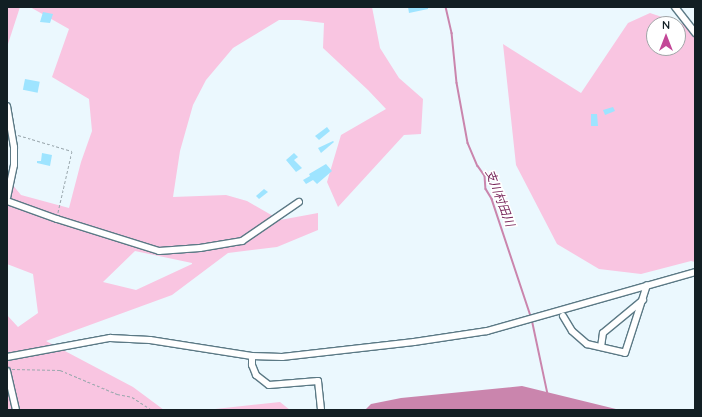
<!DOCTYPE html>
<html>
<head>
<meta charset="utf-8">
<style>
  body { margin:0 }
  #map { position:relative; width:702px; height:417px; overflow:hidden; background:#ebf8fe; font-family:Quicksand,"Noto Sans JP",sans-serif }
  div>[style] { position:absolute }
  [style*='--x'] { left:calc(var(--x)*1px); top:calc(var(--y)*1px); width:calc(var(--w)*1px); rotate:calc(var(--a)*1deg) }
  .green>* { inset:0; background:#f9c5e1 }
  .water>* { inset:0; background:#ca85ad }
  .stream>* { height:1.5px; margin:-0.75px; padding:0 0.75px; transform-origin:0.75px; border-radius:0.75px; background:#ca85ad }
  .building>* { inset:0; background:#9ee4ff; transform-origin:0 0 }
  .path>* { height:1px; margin-top:-0.5px; transform-origin:0; background:repeating-linear-gradient(90deg,#9ba8ae 0 3px,transparent 0 5px) }
  .roads { filter:drop-shadow(1px 0 #5b7985) drop-shadow(-1px 0 #5b7985) drop-shadow(0 1px #5b7985) drop-shadow(0 -1px #5b7985) }
  .minor>* { height:6px; margin:-3px; padding:0 3px; transform-origin:3px; border-radius:3px; background:#fff }
  span { translate:-50% -50%; white-space:nowrap; text-align:center; line-height:1.15; -webkit-text-stroke:3px #fff; paint-order:stroke }
  .water-label { font-size:12px; color:#77255a; font-style:italic }
  .frame { position:absolute; inset:0; border:8px solid #121f24; pointer-events:none }
  .north { position:absolute; left:646px; top:16px; width:40px; height:40px; box-sizing:border-box; background:#fff; border:1px solid #a0a5a7; border-radius:50%; rotate:0deg; font-size:11px; font-weight:700; line-height:16px; text-align:center; color:#121f24 }
  .north::after { content:''; display:block; margin:auto; width:14px; height:18px; background:#c34797; clip-path:polygon(50% 0,100% 100%,50% 72%,0 100%) }
</style>
</head>
<body>
<div id="map">
  <div class="green">
    <div style="clip-path:polygon(7px 7px,20px 7px,7px 47px)"></div>
    <div style="clip-path:polygon(evenodd,30px 7px,372px 7px,380px 48px,399px 78px,423px 99px,421px 134px,404px 135px,338px 207px,327px 182px,341px 135px,386px 109px,368px 90px,323px 48px,324px 23px,299px 20px,279px 20px,233px 48px,206px 80px,193px 105px,180px 151px,173px 197px,226px 195px,247px 201px,280px 220px,318px 213px,318px 230px,277px 247px,228px 253px,172px 295px,46px 341px,133px 387px,164px 410px,7px 410px,7px 315px,18px 327px,38px 313px,33px 274px,7px 264px,7px 178px,21px 195px,69px 208px,81px 162px,92px 131px,89px 99px,52px 77px,69px 29px,30px 7px,135px 251px,192px 263px,192px 264px,136px 290px,103px 282px,135px 251px)"></div>
    <div style="clip-path:polygon(evenodd,650px 13px,695px 28px,695px 262px,691px 261px,641px 274px,599px 269px,557px 244px,516px 165px,503px 44px,581px 93px,628px 23px,650px 13px,654px 24px,678px 24px,678px 48px,654px 48px,654px 24px)"></div>
    <div style="clip-path:polygon(280px 402px,290px 410px,215px 410px,215px 409px)"></div>
  </div>
  <div class="water">
    <div style="clip-path:polygon(522px 386px,620px 410px,365px 410px,371px 404px,401px 398px)"></div>
  </div>
  <div class="stream">
    <div style="--x:446;--y:7;--w:27;--a:77"></div>
    <div style="--x:452;--y:33;--w:50;--a:84.3"></div>
    <div style="--x:457;--y:83;--w:61;--a:79.6"></div>
    <div style="--x:468;--y:143;--w:25;--a:67"></div>
    <div style="--x:478;--y:166;--w:12;--a:55"></div>
    <div style="--x:485;--y:176;--w:13;--a:86"></div>
    <div style="--x:486;--y:189;--w:12;--a:59"></div>
    <div style="--x:492;--y:199;--w:123;--a:71.6"></div>
    <div style="--x:532;--y:319;--w:77;--a:78"></div>
  </div>
  <div class="building">
    <div style="clip-path:polygon(408px 7px,428px 7px,428px 9px,409px 13px)"></div>
    <div style="clip-path:polygon(43px 12px,53px 14px,50px 23px,40px 22px)"></div>
    <div style="left:25px;top:79px;width:15px;height:11px;rotate:11deg"></div>
    <div style="clip-path:polygon(613px 107px,615px 111px,605px 115px,603px 110px)"></div>
    <div style="clip-path:polygon(591px 114px,597px 114px,598px 126px,591px 126px)"></div>
    <div style="clip-path:polygon(327px 127px,330px 131px,319px 140px,315px 136px)"></div>
    <div style="clip-path:polygon(333px 141px,334px 142px,321px 153px,318px 148px)"></div>
    <div style="clip-path:polygon(42px 153px,52px 155px,50px 166px,37px 163px,37px 161px,41px 161px)"></div>
    <div style="clip-path:polygon(294px 153px,298px 157px,294px 160px,302px 168px,296px 172px,286px 160px)"></div>
    <div style="clip-path:polygon(326px 164px,332px 171px,317px 184px,313px 180px,306px 184px,303px 180px,310px 176px,309px 174px)"></div>
    <div style="clip-path:polygon(264px 189px,268px 192px,259px 199px,256px 196px)"></div>
  </div>
  <div class="path">
    <div style="--x:18;--y:135;--w:56;--a:16.5"></div>
    <div style="--x:72;--y:151;--w:63;--a:102.9"></div>
    <div style="--x:12;--y:369;--w:48;--a:1.2"></div>
    <div style="--x:60;--y:370;--w:62;--a:22.8"></div>
    <div style="--x:117;--y:394;--w:15;--a:11"></div>
    <div style="--x:132;--y:397;--w:24;--a:33"></div>
  </div>
  <div class="roads">
    <div class="minor">
      <div style="--x:675;--y:7;--w:33;--a:52"></div>
      <div style="--x:7;--y:106;--w:42;--a:80.3"></div>
      <div style="--x:14;--y:147;--w:18;--a:90"></div>
      <div style="--x:14;--y:165;--w:33;--a:102"></div>
      <div style="--x:7;--y:201;--w:53;--a:19.8"></div>
      <div style="--x:57;--y:219;--w:107;--a:17.4"></div>
      <div style="--x:159;--y:251;--w:41;--a:-4.2"></div>
      <div style="--x:200;--y:248;--w:43;--a:-9.5"></div>
      <div style="--x:242;--y:241;--w:69;--a:-34.4"></div>
      <div style="--x:563;--y:316;--w:17;--a:59"></div>
      <div style="--x:572;--y:331;--w:20;--a:41"></div>
      <div style="--x:587;--y:344;--w:39;--a:13"></div>
      <div style="--x:625;--y:353;--w:71;--a:-72.1"></div>
      <div style="--x:601;--y:347;--w:14;--a:-82"></div>
      <div style="--x:603;--y:333;--w:52;--a:-39.5"></div>
      <div style="--x:252;--y:356;--w:9;--a:90"></div>
      <div style="--x:252;--y:365;--w:11;--a:68"></div>
      <div style="--x:256;--y:375;--w:16;--a:38"></div>
      <div style="--x:269;--y:385;--w:49;--a:-4.7"></div>
      <div style="--x:318;--y:381;--w:29;--a:84"></div>
      <div style="--x:7;--y:357;--w:105;--a:-10.5"></div>
      <div style="--x:110;--y:338;--w:40;--a:2.9"></div>
      <div style="--x:150;--y:340;--w:103;--a:8.9"></div>
      <div style="--x:252;--y:356;--w:30;--a:2"></div>
      <div style="--x:282;--y:357;--w:133;--a:-6.5"></div>
      <div style="--x:414;--y:342;--w:74;--a:-8.6"></div>
      <div style="--x:487;--y:331;--w:216;--a:-15.8"></div>
      <div style="--x:7;--y:371;--w:40;--a:77"></div>
    </div>
  </div>
  <div class="water-label">
    <span style="left:500px;top:198px;rotate:69deg">支川村田川</span>
  </div>
  <div class="frame"></div>
  <div class="north">N</div>
</div>
</body>
</html>
